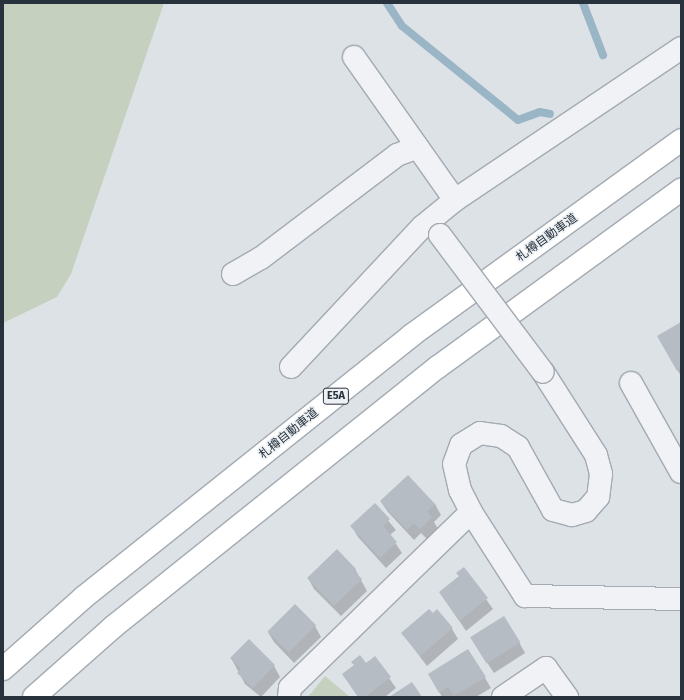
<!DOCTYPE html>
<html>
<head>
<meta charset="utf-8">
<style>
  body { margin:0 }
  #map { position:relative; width:684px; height:700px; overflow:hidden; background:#dde2e7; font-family:"Fira Sans","Noto Sans JP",sans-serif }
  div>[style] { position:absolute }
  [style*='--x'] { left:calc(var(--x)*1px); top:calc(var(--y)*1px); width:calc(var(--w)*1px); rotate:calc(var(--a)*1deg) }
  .green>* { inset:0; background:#c6d0bf }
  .shadow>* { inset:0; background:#0003 }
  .stream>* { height:8px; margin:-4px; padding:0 4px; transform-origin:4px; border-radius:4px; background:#99b5c6 }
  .building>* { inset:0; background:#b5bcc3; transform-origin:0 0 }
  .roads { filter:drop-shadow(1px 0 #a3aab1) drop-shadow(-1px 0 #a3aab1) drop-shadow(0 1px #a3aab1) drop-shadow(0 -1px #a3aab1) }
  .minor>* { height:22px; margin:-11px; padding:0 11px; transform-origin:11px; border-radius:11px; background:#f0f2f5 }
  .highway>* { height:22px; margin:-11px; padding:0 11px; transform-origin:11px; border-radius:11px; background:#fff }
  .bridges { filter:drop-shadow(1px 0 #a3aab1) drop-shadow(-1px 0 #a3aab1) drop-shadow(0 1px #a3aab1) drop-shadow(0 -1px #a3aab1) }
  .minor-bridge>* { height:22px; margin:-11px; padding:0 11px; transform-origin:11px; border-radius:11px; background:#f0f2f5 }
  span { translate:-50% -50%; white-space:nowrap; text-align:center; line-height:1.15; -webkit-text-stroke:3px #edf1f4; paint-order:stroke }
  .shield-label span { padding:1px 3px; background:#edf1f4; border:1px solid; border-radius:3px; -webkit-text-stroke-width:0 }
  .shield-label { font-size:11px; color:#27323d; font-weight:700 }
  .street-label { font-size:12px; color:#27323d }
  .frame { position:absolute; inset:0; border:4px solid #27323d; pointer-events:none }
</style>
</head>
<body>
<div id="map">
  <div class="green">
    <div style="clip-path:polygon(3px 3px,164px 3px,71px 274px,57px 297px,3px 323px)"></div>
    <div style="clip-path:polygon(325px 676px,350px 697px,308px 697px)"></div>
  </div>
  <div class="shadow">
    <div style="clip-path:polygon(681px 323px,681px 376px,664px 347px)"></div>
    <div style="clip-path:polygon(381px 502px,435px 504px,441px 515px,434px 522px,438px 529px,427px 539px,421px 533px,414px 540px,388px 512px)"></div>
    <div style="clip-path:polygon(375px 505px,396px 530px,390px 535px,402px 553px,386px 568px,358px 537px,352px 527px)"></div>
    <div style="clip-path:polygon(464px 568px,493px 609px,466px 631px,447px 602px,460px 577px,457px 573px)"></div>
    <div style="clip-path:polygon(355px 569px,367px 591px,341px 616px,314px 589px,308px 578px)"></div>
    <div style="clip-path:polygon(295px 605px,315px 626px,321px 637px,294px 663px,274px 642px,268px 632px)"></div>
    <div style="clip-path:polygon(452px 629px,458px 639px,427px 666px,402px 633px)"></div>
    <div style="clip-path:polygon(249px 640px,274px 666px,280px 677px,261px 697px,245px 684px,231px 658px)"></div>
    <div style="clip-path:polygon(519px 642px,525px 653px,494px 673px,478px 649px)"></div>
    <div style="clip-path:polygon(375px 658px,396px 688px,385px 697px,358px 697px,343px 675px)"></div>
    <div style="clip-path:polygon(429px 674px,485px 678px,491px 688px,476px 697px,442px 697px)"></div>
  </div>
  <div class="stream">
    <div style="--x:387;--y:3;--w:27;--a:57"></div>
    <div style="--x:402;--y:26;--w:149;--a:39"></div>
    <div style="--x:518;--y:120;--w:23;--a:-20"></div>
    <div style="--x:540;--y:112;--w:10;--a:11"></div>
    <div style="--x:583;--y:3;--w:56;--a:69"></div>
  </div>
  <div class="building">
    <div style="clip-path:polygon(681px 322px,681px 368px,677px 371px,657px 336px)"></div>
    <div style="clip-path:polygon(408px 475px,435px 504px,427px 512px,432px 517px,420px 529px,414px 523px,407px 530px,380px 501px)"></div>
    <div style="clip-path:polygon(375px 503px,390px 519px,383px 526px,397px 542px,380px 558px,350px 526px)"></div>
    <div style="clip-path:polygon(337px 549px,356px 569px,354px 571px,362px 579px,334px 606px,307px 578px)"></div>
    <div style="clip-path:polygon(464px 567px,488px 598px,459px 621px,439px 592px,459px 576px,456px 573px)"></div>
    <div style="left:295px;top:604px;width:30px;height:39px;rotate:45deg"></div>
    <div style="clip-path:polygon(429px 609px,433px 613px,437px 609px,453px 628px,420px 656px,401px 633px)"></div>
    <div style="left:504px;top:616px;width:31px;height:40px;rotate:58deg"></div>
    <div style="clip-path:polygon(249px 639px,275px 665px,253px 688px,237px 673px,241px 669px,230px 658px)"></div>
    <div style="clip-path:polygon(468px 649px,486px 677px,454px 696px,448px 687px,439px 693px,428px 674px)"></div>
    <div style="clip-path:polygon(360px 655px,366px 663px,375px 656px,391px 677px,365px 697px,359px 697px,342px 674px,354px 665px,351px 662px)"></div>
    <div style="clip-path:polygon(412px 682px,422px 697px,389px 697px)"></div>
  </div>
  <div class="roads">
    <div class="minor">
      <div style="--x:354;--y:57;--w:175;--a:54.8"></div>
      <div style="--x:233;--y:274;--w:32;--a:-30"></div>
      <div style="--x:261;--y:258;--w:171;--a:-37.1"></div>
      <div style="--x:397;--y:155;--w:22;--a:-21"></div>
      <div style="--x:291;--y:367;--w:192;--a:-46.9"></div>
      <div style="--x:422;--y:227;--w:43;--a:-39.3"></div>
      <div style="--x:455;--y:200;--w:272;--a:-33.9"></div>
      <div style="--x:543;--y:372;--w:98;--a:57.4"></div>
      <div style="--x:596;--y:455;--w:20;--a:75"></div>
      <div style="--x:601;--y:474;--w:23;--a:97"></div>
      <div style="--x:598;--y:497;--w:18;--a:131"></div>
      <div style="--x:586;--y:511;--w:15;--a:164"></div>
      <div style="--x:572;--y:515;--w:20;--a:-165"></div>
      <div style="--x:553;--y:510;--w:72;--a:-119.1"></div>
      <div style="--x:518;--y:447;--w:20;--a:-147"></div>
      <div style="--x:501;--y:436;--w:21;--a:-172"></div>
      <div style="--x:480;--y:433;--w:22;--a:148"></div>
      <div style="--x:461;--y:445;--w:20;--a:110"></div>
      <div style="--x:454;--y:464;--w:27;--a:77"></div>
      <div style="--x:460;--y:490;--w:25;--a:63"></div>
      <div style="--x:471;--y:512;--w:100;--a:57.3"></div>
      <div style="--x:525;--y:596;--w:156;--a:1.1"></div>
      <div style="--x:631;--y:383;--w:102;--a:60.7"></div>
      <div style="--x:289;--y:697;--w:9;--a:-84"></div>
      <div style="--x:290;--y:688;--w:252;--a:-44.2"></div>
      <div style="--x:503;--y:697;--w:52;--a:-34"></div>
      <div style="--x:546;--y:668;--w:36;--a:54"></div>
    </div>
    <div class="highway">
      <div style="--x:3;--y:669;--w:108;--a:-41.6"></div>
      <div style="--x:84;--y:597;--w:420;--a:-38.6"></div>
      <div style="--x:412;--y:335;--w:332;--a:-35.9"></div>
      <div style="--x:34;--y:697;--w:106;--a:-41.5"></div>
      <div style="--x:113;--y:627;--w:416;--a:-38.7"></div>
      <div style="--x:438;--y:367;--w:301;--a:-36.1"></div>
    </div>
  </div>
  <div class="bridges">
    <div class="minor-bridge">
      <div style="--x:440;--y:235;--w:171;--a:53.1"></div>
    </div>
  </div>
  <div class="shield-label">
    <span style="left:336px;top:396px">E5A</span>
  </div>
  <div class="street-label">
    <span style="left:547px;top:238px;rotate:-36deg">札樽自動車道</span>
    <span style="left:289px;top:434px;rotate:-39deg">札樽自動車道</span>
  </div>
  <div class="frame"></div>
</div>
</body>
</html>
